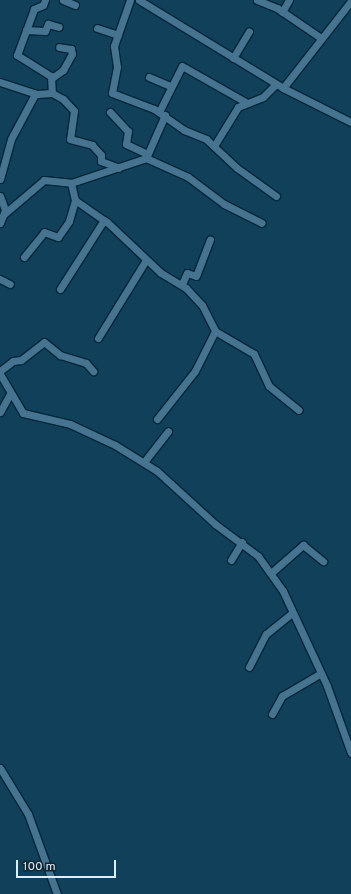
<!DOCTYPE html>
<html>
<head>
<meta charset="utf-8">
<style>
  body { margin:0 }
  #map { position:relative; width:351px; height:894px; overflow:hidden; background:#11405a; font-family:Overpass,sans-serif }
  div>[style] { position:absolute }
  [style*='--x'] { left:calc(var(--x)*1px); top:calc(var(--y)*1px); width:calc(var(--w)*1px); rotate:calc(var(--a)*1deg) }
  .roads { filter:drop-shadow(1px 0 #022639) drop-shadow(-1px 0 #022639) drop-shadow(0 1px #022639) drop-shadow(0 -1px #022639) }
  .street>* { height:7px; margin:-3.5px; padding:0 3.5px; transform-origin:3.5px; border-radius:3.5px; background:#46738f }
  span { translate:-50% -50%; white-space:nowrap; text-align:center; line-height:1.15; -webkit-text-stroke:4px #122531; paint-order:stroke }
  .scale { position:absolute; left:16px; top:860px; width:100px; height:18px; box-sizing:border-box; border:2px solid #dbeefb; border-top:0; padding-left:5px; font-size:12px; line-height:14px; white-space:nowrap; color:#dbeefb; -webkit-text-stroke:3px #122531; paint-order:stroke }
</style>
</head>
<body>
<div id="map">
  <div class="roads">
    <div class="street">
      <div style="--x:45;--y:0;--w:5;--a:112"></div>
      <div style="--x:43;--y:5;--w:10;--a:156"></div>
      <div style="--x:34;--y:9;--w:49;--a:110.3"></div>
      <div style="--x:17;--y:55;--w:40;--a:32"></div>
      <div style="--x:51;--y:76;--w:17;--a:87"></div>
      <div style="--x:63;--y:0;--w:13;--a:23"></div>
      <div style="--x:130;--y:0;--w:49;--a:109.2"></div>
      <div style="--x:114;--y:46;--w:21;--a:82"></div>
      <div style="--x:117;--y:67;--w:26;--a:101"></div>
      <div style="--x:112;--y:93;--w:45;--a:20.9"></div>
      <div style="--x:154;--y:109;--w:37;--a:35"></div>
      <div style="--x:184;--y:130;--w:24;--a:22"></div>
      <div style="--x:206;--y:139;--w:42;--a:43.1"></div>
      <div style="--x:237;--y:168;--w:48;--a:35.7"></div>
      <div style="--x:139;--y:0;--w:169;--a:31.4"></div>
      <div style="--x:283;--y:88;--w:76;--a:26.6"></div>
      <div style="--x:257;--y:0;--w:22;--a:22"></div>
      <div style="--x:277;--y:8;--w:53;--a:34.3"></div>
      <div style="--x:282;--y:12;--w:14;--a:-60"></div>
      <div style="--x:97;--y:28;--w:22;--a:18"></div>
      <div style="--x:26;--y:30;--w:19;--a:3"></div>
      <div style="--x:45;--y:31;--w:8;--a:-67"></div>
      <div style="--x:48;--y:24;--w:11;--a:15"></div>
      <div style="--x:233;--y:58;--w:31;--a:-59"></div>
      <div style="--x:149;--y:77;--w:23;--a:23"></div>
      <div style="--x:52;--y:78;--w:14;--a:-36"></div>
      <div style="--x:63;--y:70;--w:18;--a:-61"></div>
      <div style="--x:72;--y:54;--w:5;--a:-101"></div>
      <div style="--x:71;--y:49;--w:12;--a:-171"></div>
      <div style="--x:0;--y:82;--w:39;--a:18"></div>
      <div style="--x:37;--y:94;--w:15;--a:-4"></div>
      <div style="--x:52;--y:93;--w:13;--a:29"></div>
      <div style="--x:63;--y:99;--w:16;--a:47"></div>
      <div style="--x:74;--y:111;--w:28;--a:98"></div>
      <div style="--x:70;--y:139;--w:23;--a:15"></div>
      <div style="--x:92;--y:145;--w:13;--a:48"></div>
      <div style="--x:101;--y:155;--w:6;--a:90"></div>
      <div style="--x:101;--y:161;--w:19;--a:21"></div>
      <div style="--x:283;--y:88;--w:110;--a:-52"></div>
      <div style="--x:110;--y:112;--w:26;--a:47"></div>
      <div style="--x:128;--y:131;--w:13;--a:99"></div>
      <div style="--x:126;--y:144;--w:23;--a:25"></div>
      <div style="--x:159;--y:112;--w:51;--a:-63.4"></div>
      <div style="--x:182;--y:66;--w:75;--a:29.6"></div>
      <div style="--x:165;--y:115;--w:47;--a:113.8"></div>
      <div style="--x:146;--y:158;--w:46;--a:24.3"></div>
      <div style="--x:188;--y:177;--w:45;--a:36.9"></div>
      <div style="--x:224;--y:204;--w:42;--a:26.6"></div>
      <div style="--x:214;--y:146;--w:46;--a:-58.4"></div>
      <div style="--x:238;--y:107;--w:27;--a:-22"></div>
      <div style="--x:263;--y:97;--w:18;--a:-45"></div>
      <div style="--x:0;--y:179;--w:41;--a:-74.6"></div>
      <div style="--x:11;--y:139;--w:51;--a:-61.9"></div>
      <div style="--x:71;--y:183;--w:79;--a:-18.4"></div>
      <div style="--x:0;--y:196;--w:15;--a:70"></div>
      <div style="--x:5;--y:210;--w:14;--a:111"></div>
      <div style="--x:4;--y:214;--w:52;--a:-40.4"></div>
      <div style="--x:44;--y:180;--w:27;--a:6"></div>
      <div style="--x:71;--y:183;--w:17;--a:77"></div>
      <div style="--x:75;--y:200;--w:39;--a:35"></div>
      <div style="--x:107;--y:222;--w:74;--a:43.4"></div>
      <div style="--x:161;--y:273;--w:29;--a:31"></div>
      <div style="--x:186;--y:288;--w:23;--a:47"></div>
      <div style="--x:202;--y:305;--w:29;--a:63"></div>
      <div style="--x:215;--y:331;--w:45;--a:30.5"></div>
      <div style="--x:254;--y:354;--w:35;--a:65"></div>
      <div style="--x:269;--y:386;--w:38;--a:39"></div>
      <div style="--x:24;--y:257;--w:32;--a:-51"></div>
      <div style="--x:44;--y:232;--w:15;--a:20"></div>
      <div style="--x:58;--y:237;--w:19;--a:-55"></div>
      <div style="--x:69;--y:221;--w:22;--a:-74"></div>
      <div style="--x:0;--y:279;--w:11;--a:27"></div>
      <div style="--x:182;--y:284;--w:12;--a:-66"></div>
      <div style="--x:187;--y:273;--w:9;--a:18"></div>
      <div style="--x:196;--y:276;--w:39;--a:-69"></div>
      <div style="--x:60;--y:289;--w:82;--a:-57.5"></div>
      <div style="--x:98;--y:338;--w:92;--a:-58.4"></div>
      <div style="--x:0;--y:371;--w:16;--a:-38"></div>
      <div style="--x:13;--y:361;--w:8;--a:-7"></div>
      <div style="--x:21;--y:360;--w:29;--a:-38"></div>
      <div style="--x:44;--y:342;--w:21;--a:39"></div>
      <div style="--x:60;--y:355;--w:27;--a:17"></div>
      <div style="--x:86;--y:363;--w:11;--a:49"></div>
      <div style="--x:0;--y:374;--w:45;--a:59.5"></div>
      <div style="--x:23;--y:413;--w:48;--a:13.2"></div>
      <div style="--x:70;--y:424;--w:50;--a:25"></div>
      <div style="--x:115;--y:445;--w:49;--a:31.8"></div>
      <div style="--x:157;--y:471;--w:79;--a:42.4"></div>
      <div style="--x:215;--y:524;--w:54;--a:36.7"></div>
      <div style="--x:258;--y:556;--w:43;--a:54.5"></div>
      <div style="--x:283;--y:591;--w:105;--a:65.1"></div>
      <div style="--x:327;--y:686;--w:71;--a:70.3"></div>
      <div style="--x:0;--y:412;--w:21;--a:-61"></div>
      <div style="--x:157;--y:419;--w:61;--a:-51.6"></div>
      <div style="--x:195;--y:371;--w:45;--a:-63.4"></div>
      <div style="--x:144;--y:462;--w:39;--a:-52"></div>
      <div style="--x:231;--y:560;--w:21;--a:-59"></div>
      <div style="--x:271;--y:573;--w:43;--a:-41.2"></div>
      <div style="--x:303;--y:545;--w:26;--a:39"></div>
      <div style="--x:249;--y:667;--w:37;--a:-63"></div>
      <div style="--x:266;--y:634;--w:32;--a:-39"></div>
      <div style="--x:272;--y:714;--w:21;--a:-61"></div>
      <div style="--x:282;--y:696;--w:45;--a:-30.5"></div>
      <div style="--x:0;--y:768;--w:54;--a:58.7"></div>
      <div style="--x:28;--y:814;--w:85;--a:70.1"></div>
    </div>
  </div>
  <div class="scale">100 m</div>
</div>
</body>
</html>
